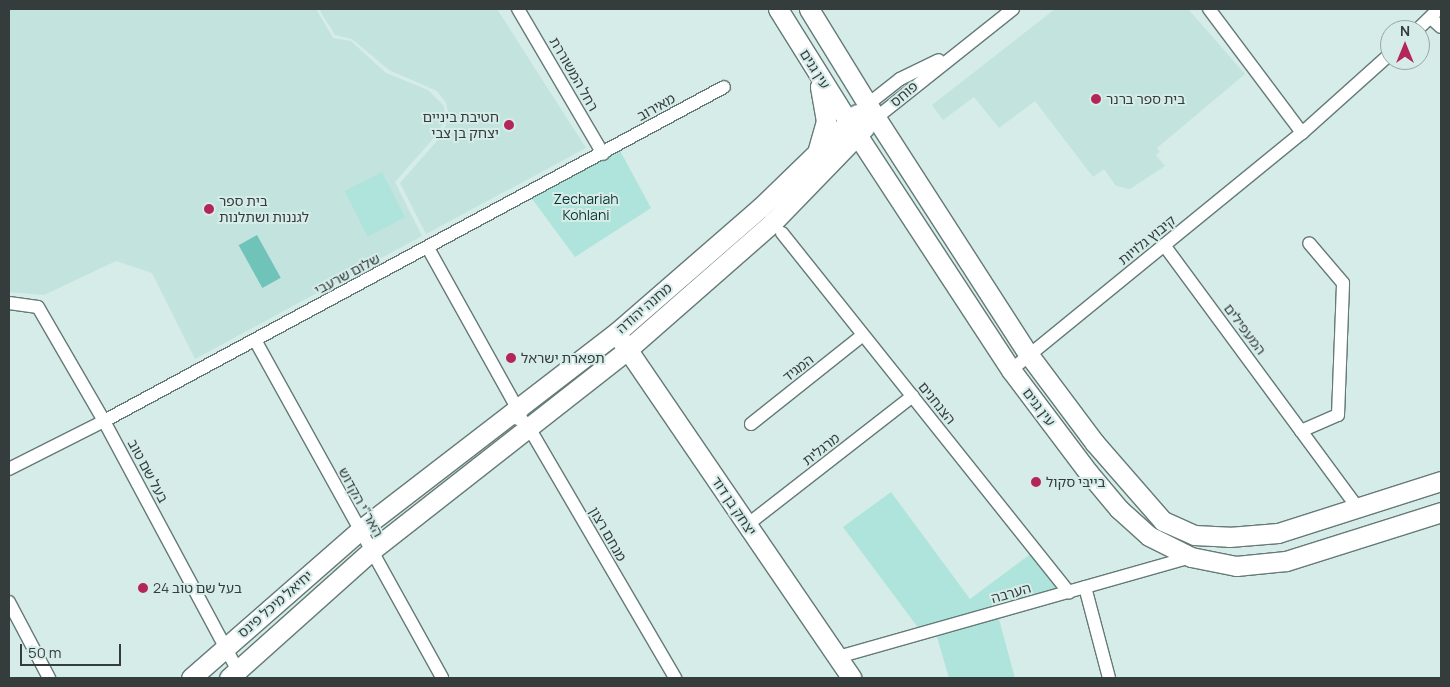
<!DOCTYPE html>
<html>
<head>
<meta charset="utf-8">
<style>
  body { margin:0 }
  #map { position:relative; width:1450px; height:687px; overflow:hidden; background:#d6ece9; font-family:Manrope,"Noto Sans Hebrew",sans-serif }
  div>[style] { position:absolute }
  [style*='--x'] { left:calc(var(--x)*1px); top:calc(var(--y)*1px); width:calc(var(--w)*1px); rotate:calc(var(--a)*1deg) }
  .built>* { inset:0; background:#c3e3de }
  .green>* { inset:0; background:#afe4dc; transform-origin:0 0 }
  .water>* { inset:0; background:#70c3b9; transform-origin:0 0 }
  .roads { filter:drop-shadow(1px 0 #657a76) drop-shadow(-1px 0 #657a76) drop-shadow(0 1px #657a76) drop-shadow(0 -1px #657a76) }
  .street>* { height:12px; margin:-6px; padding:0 6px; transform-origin:6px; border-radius:6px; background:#fff }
  .secondary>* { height:19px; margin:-9.5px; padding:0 9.5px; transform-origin:9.5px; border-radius:9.5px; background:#fff }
  .dots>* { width:14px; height:14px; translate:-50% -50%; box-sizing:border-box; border:2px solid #d6ece9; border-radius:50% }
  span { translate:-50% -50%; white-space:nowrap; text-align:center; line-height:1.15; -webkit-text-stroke:4px #d6ece9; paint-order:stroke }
  .street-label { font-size:14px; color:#353d3c }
  .poi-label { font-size:14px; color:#353d3c }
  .left { translate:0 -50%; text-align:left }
  .right { translate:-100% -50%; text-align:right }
  .park-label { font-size:14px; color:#08322e }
  .frame { position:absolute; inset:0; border:10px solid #353d3c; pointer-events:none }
  .north { position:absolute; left:1380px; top:20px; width:50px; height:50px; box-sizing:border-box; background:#d6ece9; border:1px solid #96a6a4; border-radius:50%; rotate:0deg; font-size:14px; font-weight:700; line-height:20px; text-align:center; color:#353d3c }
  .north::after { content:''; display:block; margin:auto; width:18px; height:22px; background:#b42659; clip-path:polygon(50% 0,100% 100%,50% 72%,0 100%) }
  .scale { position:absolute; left:20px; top:644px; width:101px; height:22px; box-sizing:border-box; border:2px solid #353d3c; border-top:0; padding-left:6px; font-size:15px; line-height:18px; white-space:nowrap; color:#353d3c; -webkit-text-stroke:4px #d6ece9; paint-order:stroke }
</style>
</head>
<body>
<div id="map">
  <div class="built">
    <div style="clip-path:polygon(9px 9px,316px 9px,333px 38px,351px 41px,386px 73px,428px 90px,444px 106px,445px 117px,439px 132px,395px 182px,422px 236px,195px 359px,152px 273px,116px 261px,44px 295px,9px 292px)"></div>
    <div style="clip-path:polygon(319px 9px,497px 9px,586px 148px,426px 234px,400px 183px,443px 134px,449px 116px,446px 103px,437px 91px,389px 70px,352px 39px,335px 35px)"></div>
    <div style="clip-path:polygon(1055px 9px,1188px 9px,1245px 74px,1157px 148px,1160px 152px,1156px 155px,1165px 166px,1130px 189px,1116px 186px,1104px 169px,1093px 177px,1035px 101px,999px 128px,974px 97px,943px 120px,932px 105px)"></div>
  </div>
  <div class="green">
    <div style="clip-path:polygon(618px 147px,651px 208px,575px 257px,530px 196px)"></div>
    <div style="left:382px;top:172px;width:51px;height:42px;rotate:63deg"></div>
    <div style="clip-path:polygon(891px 492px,970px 599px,1036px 550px,1069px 592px,997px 612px,1015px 678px,949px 678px,935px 630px,922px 633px,843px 527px)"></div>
  </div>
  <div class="water">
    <div style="left:257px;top:235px;width:49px;height:21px;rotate:61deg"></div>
  </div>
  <div class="roads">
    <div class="street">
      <div style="--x:518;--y:9;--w:168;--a:59.6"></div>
      <div style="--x:1209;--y:9;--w:155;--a:53.1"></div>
      <div style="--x:1431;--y:18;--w:13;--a:42"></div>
      <div style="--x:1417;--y:30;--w:30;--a:-44"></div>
      <div style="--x:867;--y:105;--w:42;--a:-38.2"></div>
      <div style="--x:900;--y:79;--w:43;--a:-26"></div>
      <div style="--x:876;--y:118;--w:175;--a:-38.5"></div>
      <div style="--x:782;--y:233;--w:460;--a:51.4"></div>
      <div style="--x:1164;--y:245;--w:325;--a:53.6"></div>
      <div style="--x:428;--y:248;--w:183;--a:60.9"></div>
      <div style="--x:517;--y:408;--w:6;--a:39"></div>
      <div style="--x:9;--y:303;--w:29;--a:8"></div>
      <div style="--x:38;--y:307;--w:132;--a:59.9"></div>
      <div style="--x:104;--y:421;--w:288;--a:61.8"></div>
      <div style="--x:255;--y:340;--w:386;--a:61"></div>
      <div style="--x:1011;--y:370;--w:375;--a:-39.2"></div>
      <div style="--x:1302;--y:133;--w:118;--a:-41.9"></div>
      <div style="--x:508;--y:416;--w:15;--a:16"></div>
      <div style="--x:522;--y:420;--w:8;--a:45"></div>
      <div style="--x:528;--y:426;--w:292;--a:59.7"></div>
      <div style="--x:751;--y:424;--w:143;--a:-38.5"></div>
      <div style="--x:1301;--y:431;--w:40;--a:-23.4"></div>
      <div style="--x:1338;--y:415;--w:132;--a:-87.8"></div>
      <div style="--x:1343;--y:283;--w:52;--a:-130.4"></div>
      <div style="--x:9;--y:469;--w:106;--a:-26.8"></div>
      <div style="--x:104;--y:421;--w:704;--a:-28.31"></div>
      <div style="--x:747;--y:525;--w:210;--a:-37.9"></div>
      <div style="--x:1085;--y:587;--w:94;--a:75.2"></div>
      <div style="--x:9;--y:602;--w:86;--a:62.2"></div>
      <div style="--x:838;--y:657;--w:367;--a:-15.8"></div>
    </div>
    <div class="secondary">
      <div style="--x:778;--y:9;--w:132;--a:58"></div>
      <div style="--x:848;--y:121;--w:298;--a:56.8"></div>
      <div style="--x:1011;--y:370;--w:128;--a:53"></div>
      <div style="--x:1088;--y:472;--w:48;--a:50"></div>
      <div style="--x:1119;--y:509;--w:40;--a:42"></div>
      <div style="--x:1149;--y:536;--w:47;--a:26.6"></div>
      <div style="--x:1191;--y:557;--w:46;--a:11.3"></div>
      <div style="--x:1236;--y:566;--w:50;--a:-5.7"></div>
      <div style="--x:1286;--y:561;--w:163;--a:-17.5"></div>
      <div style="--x:809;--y:9;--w:128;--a:58.4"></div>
      <div style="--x:876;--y:118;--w:282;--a:57.2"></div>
      <div style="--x:1029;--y:355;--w:109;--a:53.2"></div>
      <div style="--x:1094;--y:442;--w:105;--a:48.9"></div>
      <div style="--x:1163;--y:521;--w:34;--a:24"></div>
      <div style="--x:1194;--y:535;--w:35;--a:3"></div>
      <div style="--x:1229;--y:537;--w:49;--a:-4.7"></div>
      <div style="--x:1278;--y:533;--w:171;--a:-17.7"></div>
      <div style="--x:818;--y:149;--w:29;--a:-74"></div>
      <div style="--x:826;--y:121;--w:35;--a:-100"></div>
      <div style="--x:621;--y:340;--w:409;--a:55.7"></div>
      <div style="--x:191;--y:678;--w:225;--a:-41.2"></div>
      <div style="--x:360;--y:530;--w:323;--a:-37.6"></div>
      <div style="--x:616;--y:333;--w:191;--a:-41"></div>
      <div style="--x:760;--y:208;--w:135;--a:-44.1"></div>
      <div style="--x:229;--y:678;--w:191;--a:-41.8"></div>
      <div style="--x:371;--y:551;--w:325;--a:-38.1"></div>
      <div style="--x:627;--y:350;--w:194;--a:-41.2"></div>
      <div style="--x:773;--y:222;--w:132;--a:-45.9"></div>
    </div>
  </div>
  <div class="dots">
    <div style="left:1096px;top:99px;background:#b42659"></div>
    <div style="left:509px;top:125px;background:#b42659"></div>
    <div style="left:209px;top:209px;background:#b42659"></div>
    <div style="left:511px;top:358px;background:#b42659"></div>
    <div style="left:1036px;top:482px;background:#b42659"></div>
    <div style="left:143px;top:588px;background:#b42659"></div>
  </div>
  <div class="street-label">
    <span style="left:815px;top:69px;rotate:58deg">עין גנים</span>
    <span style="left:574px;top:74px;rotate:60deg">רחל המשוררת</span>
    <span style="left:904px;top:94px;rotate:-40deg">פוחס</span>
    <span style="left:656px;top:107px;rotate:-29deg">מאירוב</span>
    <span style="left:1147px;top:240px;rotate:-39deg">קיבוץ גלויות</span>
    <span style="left:347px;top:274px;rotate:-28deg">שלום שרעבי</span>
    <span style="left:644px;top:308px;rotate:-41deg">מחנה יהודה</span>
    <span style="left:1245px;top:329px;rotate:53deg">המעפילים</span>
    <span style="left:798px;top:368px;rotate:-38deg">המגיד</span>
    <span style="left:937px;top:403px;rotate:51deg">הצנחנים</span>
    <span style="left:1039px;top:407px;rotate:53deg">עין גנים</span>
    <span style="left:821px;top:449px;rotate:-38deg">מרגלית</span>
    <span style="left:148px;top:471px;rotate:62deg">בעל שם טוב</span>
    <span style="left:361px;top:502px;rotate:61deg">האר"י הקדוש</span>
    <span style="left:734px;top:506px;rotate:56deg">יצחק בן דוד</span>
    <span style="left:608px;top:534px;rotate:60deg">מנחם רצון</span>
    <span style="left:1011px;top:593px;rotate:-16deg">הערבה</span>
    <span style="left:275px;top:604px;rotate:-41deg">יחיאל מיכל פינס</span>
  </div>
  <div class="poi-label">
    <span class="left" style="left:1106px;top:99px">בית ספר ברנר</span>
    <span class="right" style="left:499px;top:125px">חטיבת ביניים<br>יצחק בן צבי</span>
    <span class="left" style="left:219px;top:209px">בית ספר<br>לגננות ושתלנות</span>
    <span class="left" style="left:521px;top:358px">תפארת ישראל</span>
    <span class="left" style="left:1046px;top:482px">בייבי סקול</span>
    <span class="left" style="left:153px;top:588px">בעל שם טוב 24</span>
  </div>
  <div class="park-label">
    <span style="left:586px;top:207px">Zechariah<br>Kohlani</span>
  </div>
  <div class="frame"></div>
  <div class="north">N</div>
  <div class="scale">50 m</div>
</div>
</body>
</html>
